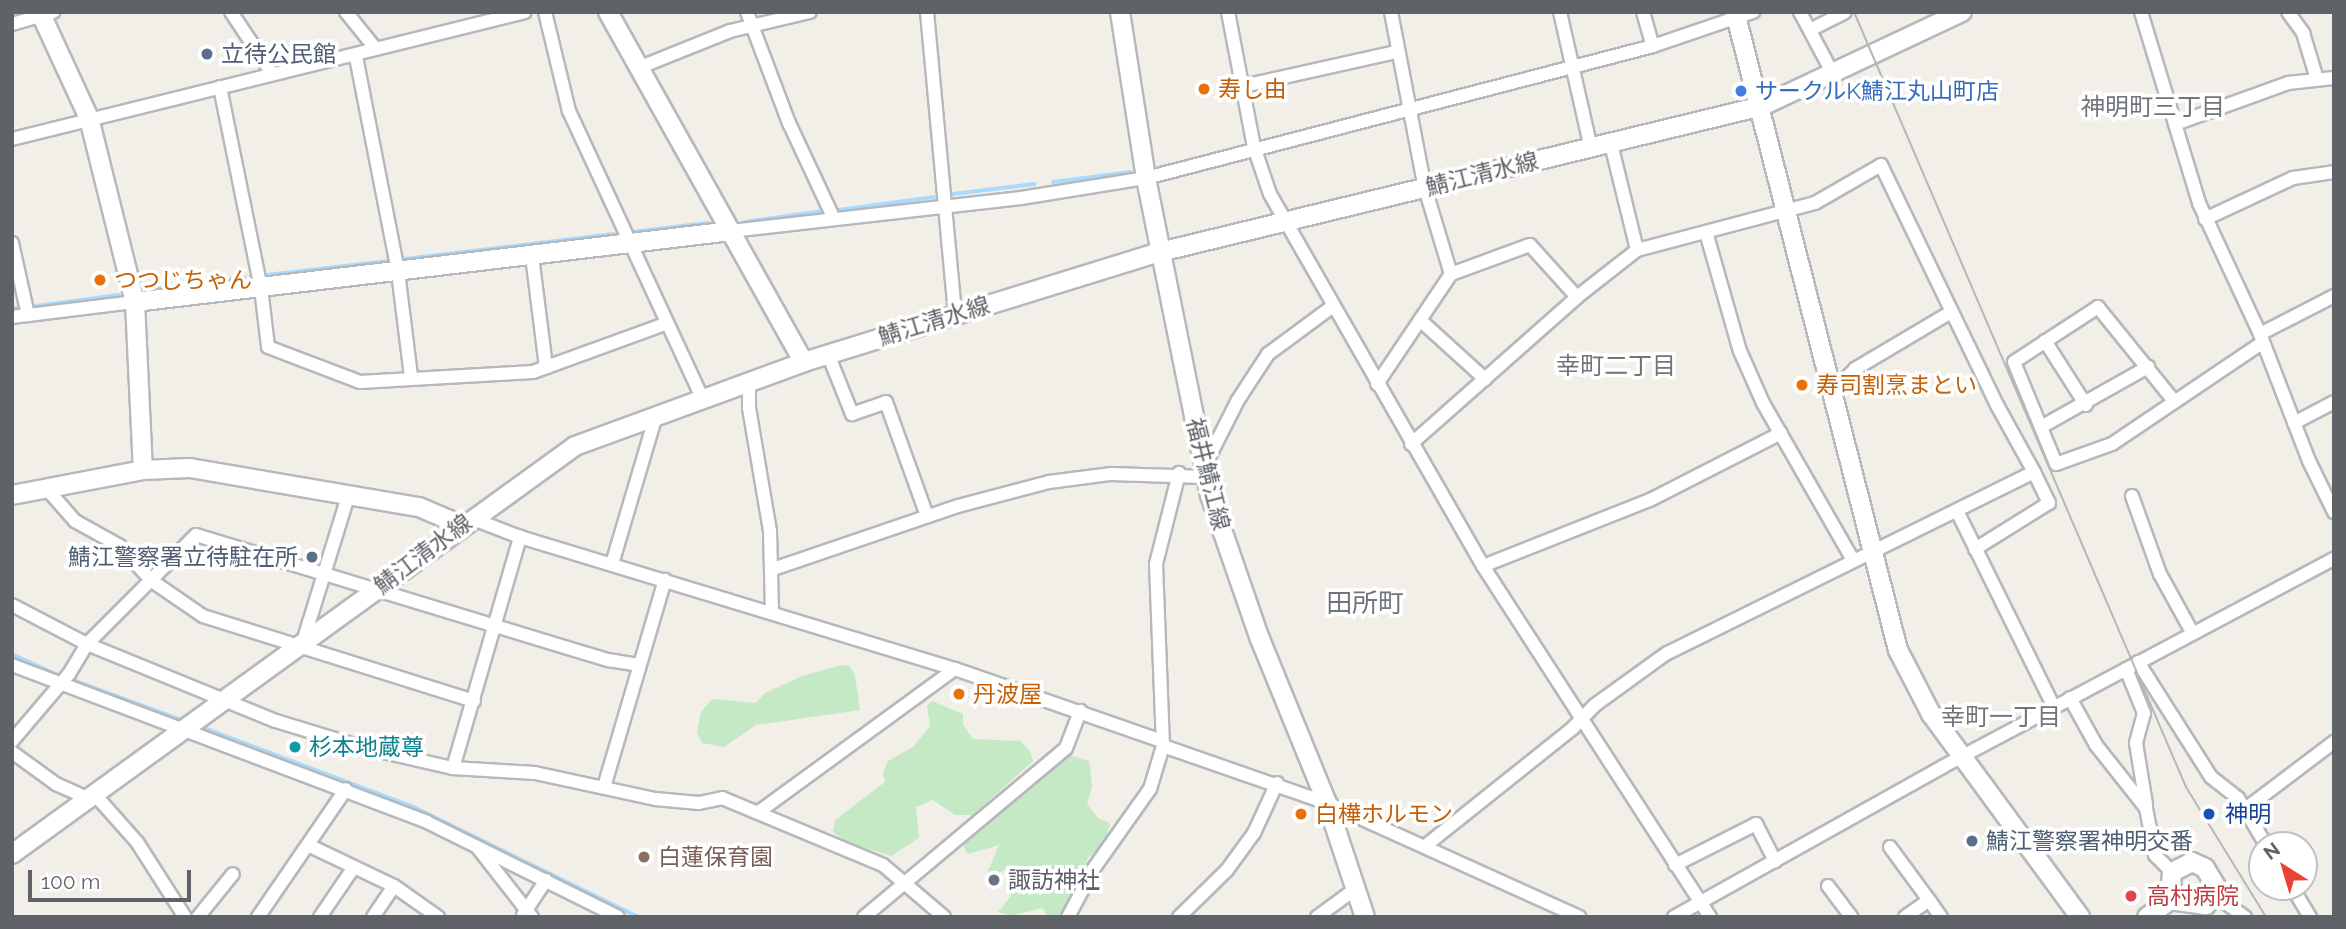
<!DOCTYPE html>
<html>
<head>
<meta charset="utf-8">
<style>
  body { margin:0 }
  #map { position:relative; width:2346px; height:929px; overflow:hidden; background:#f1efe8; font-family:Raleway,"Noto Sans JP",sans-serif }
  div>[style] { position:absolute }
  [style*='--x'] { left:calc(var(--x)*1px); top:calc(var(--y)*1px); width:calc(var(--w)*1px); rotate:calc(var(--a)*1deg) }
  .green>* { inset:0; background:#c5e8c5 }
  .stream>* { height:3.5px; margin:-1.75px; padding:0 1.75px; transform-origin:1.75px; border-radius:1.75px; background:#aadaff }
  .roads { filter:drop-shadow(2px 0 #b5b8bc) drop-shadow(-2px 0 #b5b8bc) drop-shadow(0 2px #b5b8bc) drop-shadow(0 -2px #b5b8bc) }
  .street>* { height:12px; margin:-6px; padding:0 6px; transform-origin:6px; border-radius:6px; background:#fff }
  .secondary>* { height:18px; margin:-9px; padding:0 9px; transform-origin:9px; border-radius:9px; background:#fff }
  .tram>* { height:2px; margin:-1px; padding:0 1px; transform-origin:1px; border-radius:1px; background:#b6b7b8 }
  .dots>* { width:19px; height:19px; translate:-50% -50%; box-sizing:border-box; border:4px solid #fff; border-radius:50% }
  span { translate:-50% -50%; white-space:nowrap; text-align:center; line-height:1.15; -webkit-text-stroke:7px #fff; paint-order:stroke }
  .service-label { font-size:23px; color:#4e5e75 }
  .left { translate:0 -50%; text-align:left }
  .right { translate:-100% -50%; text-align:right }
  .food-label { font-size:23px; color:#c56008 }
  .shop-label { font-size:23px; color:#366cbe }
  .street-label { font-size:23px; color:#5f6368 }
  .culture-label { font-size:23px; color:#0d838f }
  .transit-label { font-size:23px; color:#164399 }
  .education-label { font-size:23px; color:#785e54 }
  .worship-label { font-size:23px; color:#5b616d }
  .health-label { font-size:23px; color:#be3a42 }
  .neighbourhood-label { font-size:24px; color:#70757a }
  .quarter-label { font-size:26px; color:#70757a }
  .frame { position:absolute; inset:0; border:14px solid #5f6368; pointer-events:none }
  .north { position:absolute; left:2248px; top:831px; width:70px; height:70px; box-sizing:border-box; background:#fff; border:2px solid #bfc1c3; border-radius:50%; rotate:323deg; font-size:19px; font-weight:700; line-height:28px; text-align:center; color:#5f6368 }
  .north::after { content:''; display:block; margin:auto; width:24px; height:32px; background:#ea4335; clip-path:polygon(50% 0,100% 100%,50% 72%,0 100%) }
  .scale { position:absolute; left:28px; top:870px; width:163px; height:32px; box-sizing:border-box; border:4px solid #5f6368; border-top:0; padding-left:9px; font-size:21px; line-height:24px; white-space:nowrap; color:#5f6368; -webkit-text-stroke:5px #fff; paint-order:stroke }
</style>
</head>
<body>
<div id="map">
  <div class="green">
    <div style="clip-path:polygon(842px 665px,850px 666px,855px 676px,860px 710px,756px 725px,724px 747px,702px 743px,697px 732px,701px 712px,712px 699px,756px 703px,765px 693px,802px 676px)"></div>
    <div style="clip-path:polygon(932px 701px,963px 714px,963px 725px,973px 739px,1020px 741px,1030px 751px,1033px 761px,973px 815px,955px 815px,933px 800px,916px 807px,919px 838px,891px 856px,846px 842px,833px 832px,835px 820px,885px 782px,883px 773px,888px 761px,913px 747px,930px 726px,927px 706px)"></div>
    <div style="clip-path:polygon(1069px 755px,1089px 761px,1092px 786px,1087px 804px,1099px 819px,1110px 823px,1105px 843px,1088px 858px,1060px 917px,1047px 915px,1042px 908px,1011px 916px,998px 912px,1011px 896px,1011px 887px,1006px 869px,992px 878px,987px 873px,999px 845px,968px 854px,963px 846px,993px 814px)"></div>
  </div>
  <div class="stream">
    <div style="--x:1053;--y:182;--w:78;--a:-7.4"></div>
    <div style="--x:953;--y:194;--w:82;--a:-7"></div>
    <div style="--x:839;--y:210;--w:96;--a:-7.8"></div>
    <div style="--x:745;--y:222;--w:79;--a:-8"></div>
    <div style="--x:632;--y:232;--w:76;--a:-6.8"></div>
    <div style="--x:405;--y:259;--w:210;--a:-6.8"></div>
    <div style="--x:267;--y:275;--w:122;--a:-6.6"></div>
    <div style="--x:147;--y:290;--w:106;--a:-7.1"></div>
    <div style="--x:36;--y:306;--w:83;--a:-7.6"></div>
    <div style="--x:12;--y:308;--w:5;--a:0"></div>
    <div style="--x:12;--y:654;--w:55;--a:24.7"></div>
    <div style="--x:70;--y:679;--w:116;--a:20.2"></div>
    <div style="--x:204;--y:728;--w:222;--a:20.6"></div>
    <div style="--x:412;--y:806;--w:253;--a:26.1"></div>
  </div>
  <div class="roads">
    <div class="street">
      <div style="--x:231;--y:12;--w:72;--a:56.3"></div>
      <div style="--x:346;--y:12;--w:46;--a:51.1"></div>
      <div style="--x:545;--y:12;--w:102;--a:76.4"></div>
      <div style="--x:569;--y:111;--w:319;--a:65.1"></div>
      <div style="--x:747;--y:12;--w:119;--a:69.3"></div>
      <div style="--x:789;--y:123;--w:106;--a:64.9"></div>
      <div style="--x:927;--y:12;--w:303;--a:84.7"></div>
      <div style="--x:1228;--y:12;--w:137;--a:79.1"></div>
      <div style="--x:1254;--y:147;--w:50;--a:71.2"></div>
      <div style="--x:1270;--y:194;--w:429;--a:60.2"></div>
      <div style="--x:1483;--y:566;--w:418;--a:57.1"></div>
      <div style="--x:1391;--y:12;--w:179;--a:79.1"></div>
      <div style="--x:1425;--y:188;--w:90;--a:73.2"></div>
      <div style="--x:1560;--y:12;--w:139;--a:77.2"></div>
      <div style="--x:1643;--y:12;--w:35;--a:74"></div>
      <div style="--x:1800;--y:12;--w:70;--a:62"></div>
      <div style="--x:2141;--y:12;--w:200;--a:73.1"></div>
      <div style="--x:2199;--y:203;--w:145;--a:65"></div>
      <div style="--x:2260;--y:334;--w:136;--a:68.9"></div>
      <div style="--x:2309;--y:461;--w:57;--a:63.9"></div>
      <div style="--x:2288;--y:12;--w:26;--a:54"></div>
      <div style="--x:2303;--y:33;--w:48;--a:73.1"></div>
      <div style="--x:12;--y:24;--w:43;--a:-16.3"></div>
      <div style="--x:1810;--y:30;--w:39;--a:-27"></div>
      <div style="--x:356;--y:57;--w:219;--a:78.9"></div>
      <div style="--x:398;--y:272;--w:106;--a:82.9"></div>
      <div style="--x:638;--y:68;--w:99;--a:-21.9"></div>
      <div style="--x:730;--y:31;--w:82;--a:-13.4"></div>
      <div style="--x:1243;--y:86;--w:157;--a:-12.5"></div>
      <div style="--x:220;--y:87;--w:205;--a:78.5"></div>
      <div style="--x:261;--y:288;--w:59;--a:83.2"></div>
      <div style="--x:268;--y:347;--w:98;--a:20.8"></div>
      <div style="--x:360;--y:382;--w:173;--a:-3.3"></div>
      <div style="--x:533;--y:372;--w:140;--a:-20"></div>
      <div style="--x:2175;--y:124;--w:120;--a:-19.9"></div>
      <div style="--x:2288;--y:83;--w:46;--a:-6.2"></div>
      <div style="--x:12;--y:139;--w:528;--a:-13.9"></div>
      <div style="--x:1611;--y:144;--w:109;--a:76.2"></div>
      <div style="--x:2205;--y:219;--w:97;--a:-25"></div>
      <div style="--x:2293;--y:178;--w:41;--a:-8.3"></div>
      <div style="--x:731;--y:231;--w:292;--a:-6.5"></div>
      <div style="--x:1021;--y:198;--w:127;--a:-9.1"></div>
      <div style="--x:1146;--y:178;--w:524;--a:-14.59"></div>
      <div style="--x:1653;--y:46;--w:106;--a:-18.8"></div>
      <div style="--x:1706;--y:232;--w:124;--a:74.1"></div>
      <div style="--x:1740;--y:351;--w:57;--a:66.1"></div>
      <div style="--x:1763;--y:403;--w:181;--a:60.2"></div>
      <div style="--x:12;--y:243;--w:74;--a:77.5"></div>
      <div style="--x:532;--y:256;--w:112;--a:82.8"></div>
      <div style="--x:12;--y:317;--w:124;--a:-7"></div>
      <div style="--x:1420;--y:320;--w:88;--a:42.2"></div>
      <div style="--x:2260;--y:334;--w:83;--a:-27.2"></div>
      <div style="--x:2045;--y:341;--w:76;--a:57.4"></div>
      <div style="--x:828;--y:354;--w:65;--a:68.2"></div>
      <div style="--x:852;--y:414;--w:36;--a:-19"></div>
      <div style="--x:886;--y:402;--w:121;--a:70.2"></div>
      <div style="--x:749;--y:381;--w:27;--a:90"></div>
      <div style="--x:749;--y:408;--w:125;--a:80.3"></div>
      <div style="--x:770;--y:531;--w:80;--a:88.6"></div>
      <div style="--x:1377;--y:384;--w:133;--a:-56.1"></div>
      <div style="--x:1451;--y:274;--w:84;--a:-20.2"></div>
      <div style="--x:1530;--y:245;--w:70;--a:47.9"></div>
      <div style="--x:1833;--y:392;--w:32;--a:-46"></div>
      <div style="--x:1855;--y:369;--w:112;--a:-30.7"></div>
      <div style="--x:2174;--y:401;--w:121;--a:-129"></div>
      <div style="--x:2098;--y:307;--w:100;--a:146.8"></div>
      <div style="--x:2014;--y:362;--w:110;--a:67.6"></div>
      <div style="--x:2056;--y:464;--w:59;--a:-19.7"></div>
      <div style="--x:2112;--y:444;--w:182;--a:-34"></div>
      <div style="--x:2294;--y:423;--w:45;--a:-27.7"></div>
      <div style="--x:2041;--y:427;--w:123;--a:-29.3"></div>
      <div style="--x:1411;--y:444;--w:222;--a:-41.5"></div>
      <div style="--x:1577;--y:297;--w:76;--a:-38.1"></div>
      <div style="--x:1637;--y:250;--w:184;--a:-14.8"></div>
      <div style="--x:1815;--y:203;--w:76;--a:-29.9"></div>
      <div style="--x:1881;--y:165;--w:267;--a:64.2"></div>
      <div style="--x:1997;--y:405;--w:77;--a:61.1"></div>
      <div style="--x:2034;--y:472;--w:409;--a:153.7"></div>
      <div style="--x:1667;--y:653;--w:89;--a:144.2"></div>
      <div style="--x:1595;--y:705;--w:32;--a:134"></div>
      <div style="--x:1573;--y:728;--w:189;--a:141.4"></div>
      <div style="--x:1203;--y:469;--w:77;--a:-63.1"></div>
      <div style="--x:1238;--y:400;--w:55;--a:-56.9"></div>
      <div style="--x:1268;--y:354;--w:81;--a:-36.4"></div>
      <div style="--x:47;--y:489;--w:43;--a:48.8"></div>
      <div style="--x:75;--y:521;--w:51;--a:29.1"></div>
      <div style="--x:120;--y:546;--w:47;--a:47.6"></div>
      <div style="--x:152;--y:581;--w:62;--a:34.5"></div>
      <div style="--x:203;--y:616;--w:284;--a:17.4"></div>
      <div style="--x:2132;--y:496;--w:83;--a:70.3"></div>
      <div style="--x:2160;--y:574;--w:66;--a:61.1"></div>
      <div style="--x:1957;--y:511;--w:219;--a:63.7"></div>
      <div style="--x:471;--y:518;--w:53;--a:21.2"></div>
      <div style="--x:520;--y:537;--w:455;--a:16.9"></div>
      <div style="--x:955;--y:669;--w:219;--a:19.2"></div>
      <div style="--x:1975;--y:549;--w:87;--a:-31.9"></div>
      <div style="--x:2049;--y:503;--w:34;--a:-116"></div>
      <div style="--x:612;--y:564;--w:151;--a:-73.5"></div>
      <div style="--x:1483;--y:566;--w:180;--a:-21.6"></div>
      <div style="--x:1650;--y:500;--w:147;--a:-27.1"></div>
      <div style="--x:773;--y:569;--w:195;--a:-18.8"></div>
      <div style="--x:958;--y:506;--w:94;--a:-14.8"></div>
      <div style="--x:1049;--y:482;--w:63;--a:-7.4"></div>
      <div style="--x:1111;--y:474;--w:94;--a:1.8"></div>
      <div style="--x:12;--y:605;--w:85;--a:27.5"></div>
      <div style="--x:87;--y:644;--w:204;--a:22.2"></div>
      <div style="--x:276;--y:721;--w:89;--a:17"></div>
      <div style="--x:361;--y:747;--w:94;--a:12.9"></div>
      <div style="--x:453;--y:768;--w:82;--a:3.5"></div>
      <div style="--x:535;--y:773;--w:123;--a:12.2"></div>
      <div style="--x:655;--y:799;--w:44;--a:5.2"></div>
      <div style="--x:699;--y:803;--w:24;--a:-12"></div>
      <div style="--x:722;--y:798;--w:174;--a:22.6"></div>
      <div style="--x:883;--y:865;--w:80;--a:40.4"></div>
      <div style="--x:302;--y:645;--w:159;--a:-72.8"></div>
      <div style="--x:2138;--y:662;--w:136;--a:57.6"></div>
      <div style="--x:2211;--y:777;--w:34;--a:38"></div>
      <div style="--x:2238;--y:798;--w:55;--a:59.2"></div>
      <div style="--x:12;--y:665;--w:444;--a:20.7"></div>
      <div style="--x:427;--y:822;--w:213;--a:26.4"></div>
      <div style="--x:2126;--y:669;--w:48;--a:67.8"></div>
      <div style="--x:2144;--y:713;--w:31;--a:105"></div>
      <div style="--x:2136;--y:743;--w:62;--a:80.7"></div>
      <div style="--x:2070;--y:698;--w:54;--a:61"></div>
      <div style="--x:2096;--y:745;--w:80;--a:51.6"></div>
      <div style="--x:2146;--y:808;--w:48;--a:79.2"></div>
      <div style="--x:2155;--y:855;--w:24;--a:45"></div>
      <div style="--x:12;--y:741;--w:88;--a:-49.6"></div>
      <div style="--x:69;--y:674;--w:35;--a:-59"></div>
      <div style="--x:87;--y:644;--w:154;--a:-45"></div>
      <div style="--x:196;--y:535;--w:431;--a:16.9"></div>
      <div style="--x:608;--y:660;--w:31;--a:9"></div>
      <div style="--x:1163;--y:746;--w:174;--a:19.2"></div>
      <div style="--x:1327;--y:803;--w:277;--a:24.3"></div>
      <div style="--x:12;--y:752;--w:54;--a:36"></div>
      <div style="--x:56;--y:784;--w:39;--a:24"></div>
      <div style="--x:453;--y:768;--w:241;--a:-73.8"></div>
      <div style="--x:604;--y:787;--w:216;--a:-73.6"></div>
      <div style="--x:97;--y:797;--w:60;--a:48.4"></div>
      <div style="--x:137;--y:842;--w:89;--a:57.4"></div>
      <div style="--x:2244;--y:810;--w:113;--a:-37.1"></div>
      <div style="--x:760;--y:811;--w:241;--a:-36.1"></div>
      <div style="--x:308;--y:845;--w:95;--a:25.5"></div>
      <div style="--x:394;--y:886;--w:54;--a:35.2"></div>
      <div style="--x:1890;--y:847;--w:66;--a:53.7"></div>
      <div style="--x:478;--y:848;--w:88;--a:52"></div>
      <div style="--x:1675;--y:865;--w:91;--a:-26.8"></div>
      <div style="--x:1756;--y:824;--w:42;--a:62.8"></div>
      <div style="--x:1828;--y:886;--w:39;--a:53"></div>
      <div style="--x:2292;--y:887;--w:35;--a:59"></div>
      <div style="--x:2216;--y:896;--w:36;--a:36"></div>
      <div style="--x:523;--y:915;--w:42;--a:-56.7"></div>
      <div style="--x:198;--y:917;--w:55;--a:-50.9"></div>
      <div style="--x:258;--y:917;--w:155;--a:-55.5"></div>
      <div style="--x:320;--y:917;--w:60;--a:-55.8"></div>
      <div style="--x:373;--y:917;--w:37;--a:-56"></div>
      <div style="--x:864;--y:917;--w:263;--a:-39.9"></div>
      <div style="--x:1066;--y:748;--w:40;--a:-69"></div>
      <div style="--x:1068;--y:917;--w:55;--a:-62"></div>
      <div style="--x:1094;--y:868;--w:97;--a:-54.7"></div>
      <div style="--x:1150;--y:789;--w:45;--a:-73.2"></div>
      <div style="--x:1163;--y:746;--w:182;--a:-92.2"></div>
      <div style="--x:1156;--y:564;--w:94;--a:-75.8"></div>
      <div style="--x:1179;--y:917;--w:67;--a:-44.4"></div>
      <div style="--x:1227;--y:870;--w:46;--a:-53.9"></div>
      <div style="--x:1254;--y:833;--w:55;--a:-65.3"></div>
      <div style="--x:1317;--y:917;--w:46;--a:-36.1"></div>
      <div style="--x:1674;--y:917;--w:309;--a:-29.2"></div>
      <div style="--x:1944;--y:766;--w:442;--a:-28"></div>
      <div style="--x:1905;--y:917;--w:29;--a:-35"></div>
      <div style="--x:1929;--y:900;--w:21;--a:55"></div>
    </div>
    <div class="secondary">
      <div style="--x:40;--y:12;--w:117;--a:65.2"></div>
      <div style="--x:89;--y:118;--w:190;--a:76"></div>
      <div style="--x:135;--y:302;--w:168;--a:87.3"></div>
      <div style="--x:608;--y:12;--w:401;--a:60.8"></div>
      <div style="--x:1120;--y:12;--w:168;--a:81.1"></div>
      <div style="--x:1146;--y:178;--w:323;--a:78.6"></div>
      <div style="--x:1210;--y:495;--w:152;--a:70.9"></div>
      <div style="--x:1260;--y:639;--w:177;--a:67.8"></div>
      <div style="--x:1327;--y:803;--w:120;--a:71.6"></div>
      <div style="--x:1735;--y:12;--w:658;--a:75.67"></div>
      <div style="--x:1898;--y:650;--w:72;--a:62.7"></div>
      <div style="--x:1931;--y:714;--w:252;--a:53.7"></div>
      <div style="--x:135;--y:302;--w:600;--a:-6.79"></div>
      <div style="--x:12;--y:495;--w:133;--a:-10.8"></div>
      <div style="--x:143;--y:470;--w:47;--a:-2.4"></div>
      <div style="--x:190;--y:468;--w:232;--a:9.7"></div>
      <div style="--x:419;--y:507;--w:46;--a:23.2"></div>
      <div style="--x:12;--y:854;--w:695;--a:-35.93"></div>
      <div style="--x:575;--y:446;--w:244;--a:-20.1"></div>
      <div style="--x:804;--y:362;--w:373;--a:-17.2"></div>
      <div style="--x:1160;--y:252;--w:619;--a:-13.63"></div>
      <div style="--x:1762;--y:106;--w:221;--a:-25.2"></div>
      <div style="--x:2147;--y:917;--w:29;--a:-36"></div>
      <div style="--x:2170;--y:900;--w:36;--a:8"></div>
      <div style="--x:2206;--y:905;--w:20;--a:-57"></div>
      <div style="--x:2217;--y:888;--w:23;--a:-121"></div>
      <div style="--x:2205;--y:868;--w:14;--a:-155"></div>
      <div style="--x:2192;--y:862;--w:22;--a:153"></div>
      <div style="--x:2172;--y:872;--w:28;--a:94"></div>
    </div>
  </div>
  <div class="tram">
    <div style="--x:1854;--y:12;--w:843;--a:66.81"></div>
    <div style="--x:2186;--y:787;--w:153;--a:58.4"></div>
  </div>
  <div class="dots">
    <div style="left:207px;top:54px;background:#5c6f8a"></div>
    <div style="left:1204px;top:89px;background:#e8710a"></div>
    <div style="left:1741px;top:91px;background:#3f7fe0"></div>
    <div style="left:100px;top:280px;background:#e8710a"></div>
    <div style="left:1802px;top:385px;background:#e8710a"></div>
    <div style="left:312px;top:557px;background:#5c6f8a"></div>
    <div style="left:959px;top:694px;background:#e8710a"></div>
    <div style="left:295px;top:747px;background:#0f9aa8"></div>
    <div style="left:1301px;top:814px;background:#e8710a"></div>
    <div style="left:2209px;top:814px;background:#1a4fb4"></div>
    <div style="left:1972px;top:841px;background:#5c6f8a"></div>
    <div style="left:644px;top:857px;background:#8d6e63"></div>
    <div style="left:994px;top:880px;background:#6b7280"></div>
    <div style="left:2131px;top:896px;background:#e0444e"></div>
  </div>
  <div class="service-label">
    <span class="left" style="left:221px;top:54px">立待公民館</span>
    <span class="right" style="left:298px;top:557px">鯖江警察署立待駐在所</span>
    <span class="left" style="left:1986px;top:841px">鯖江警察署神明交番</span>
  </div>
  <div class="food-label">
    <span class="left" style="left:1218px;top:89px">寿し由</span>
    <span class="left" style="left:114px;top:280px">つつじちゃん</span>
    <span class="left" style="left:1816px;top:385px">寿司割烹まとい</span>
    <span class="left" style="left:973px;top:694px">丹波屋</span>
    <span class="left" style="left:1315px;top:814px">白樺ホルモン</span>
  </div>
  <div class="shop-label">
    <span class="left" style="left:1755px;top:91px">サークルK鯖江丸山町店</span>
  </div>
  <div class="street-label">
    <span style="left:1482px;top:174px;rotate:-14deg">鯖江清水線</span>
    <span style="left:934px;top:321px;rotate:-17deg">鯖江清水線</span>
    <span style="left:1208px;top:474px;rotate:76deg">福井鯖江線</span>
    <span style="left:423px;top:554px;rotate:-37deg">鯖江清水線</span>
  </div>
  <div class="culture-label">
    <span class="left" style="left:309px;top:747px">杉本地蔵尊</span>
  </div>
  <div class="transit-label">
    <span class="left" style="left:2225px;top:814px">神明</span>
  </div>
  <div class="education-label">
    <span class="left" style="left:658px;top:857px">白蓮保育園</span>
  </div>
  <div class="worship-label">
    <span class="left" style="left:1008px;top:880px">諏訪神社</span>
  </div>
  <div class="health-label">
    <span class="left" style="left:2147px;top:896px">高村病院</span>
  </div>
  <div class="neighbourhood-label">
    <span style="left:2153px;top:107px">神明町三丁目</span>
    <span style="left:1616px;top:366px">幸町二丁目</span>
    <span style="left:2001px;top:717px">幸町一丁目</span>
  </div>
  <div class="quarter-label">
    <span style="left:1365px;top:604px">田所町</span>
  </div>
  <div class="frame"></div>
  <div class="north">N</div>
  <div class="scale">100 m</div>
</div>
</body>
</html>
